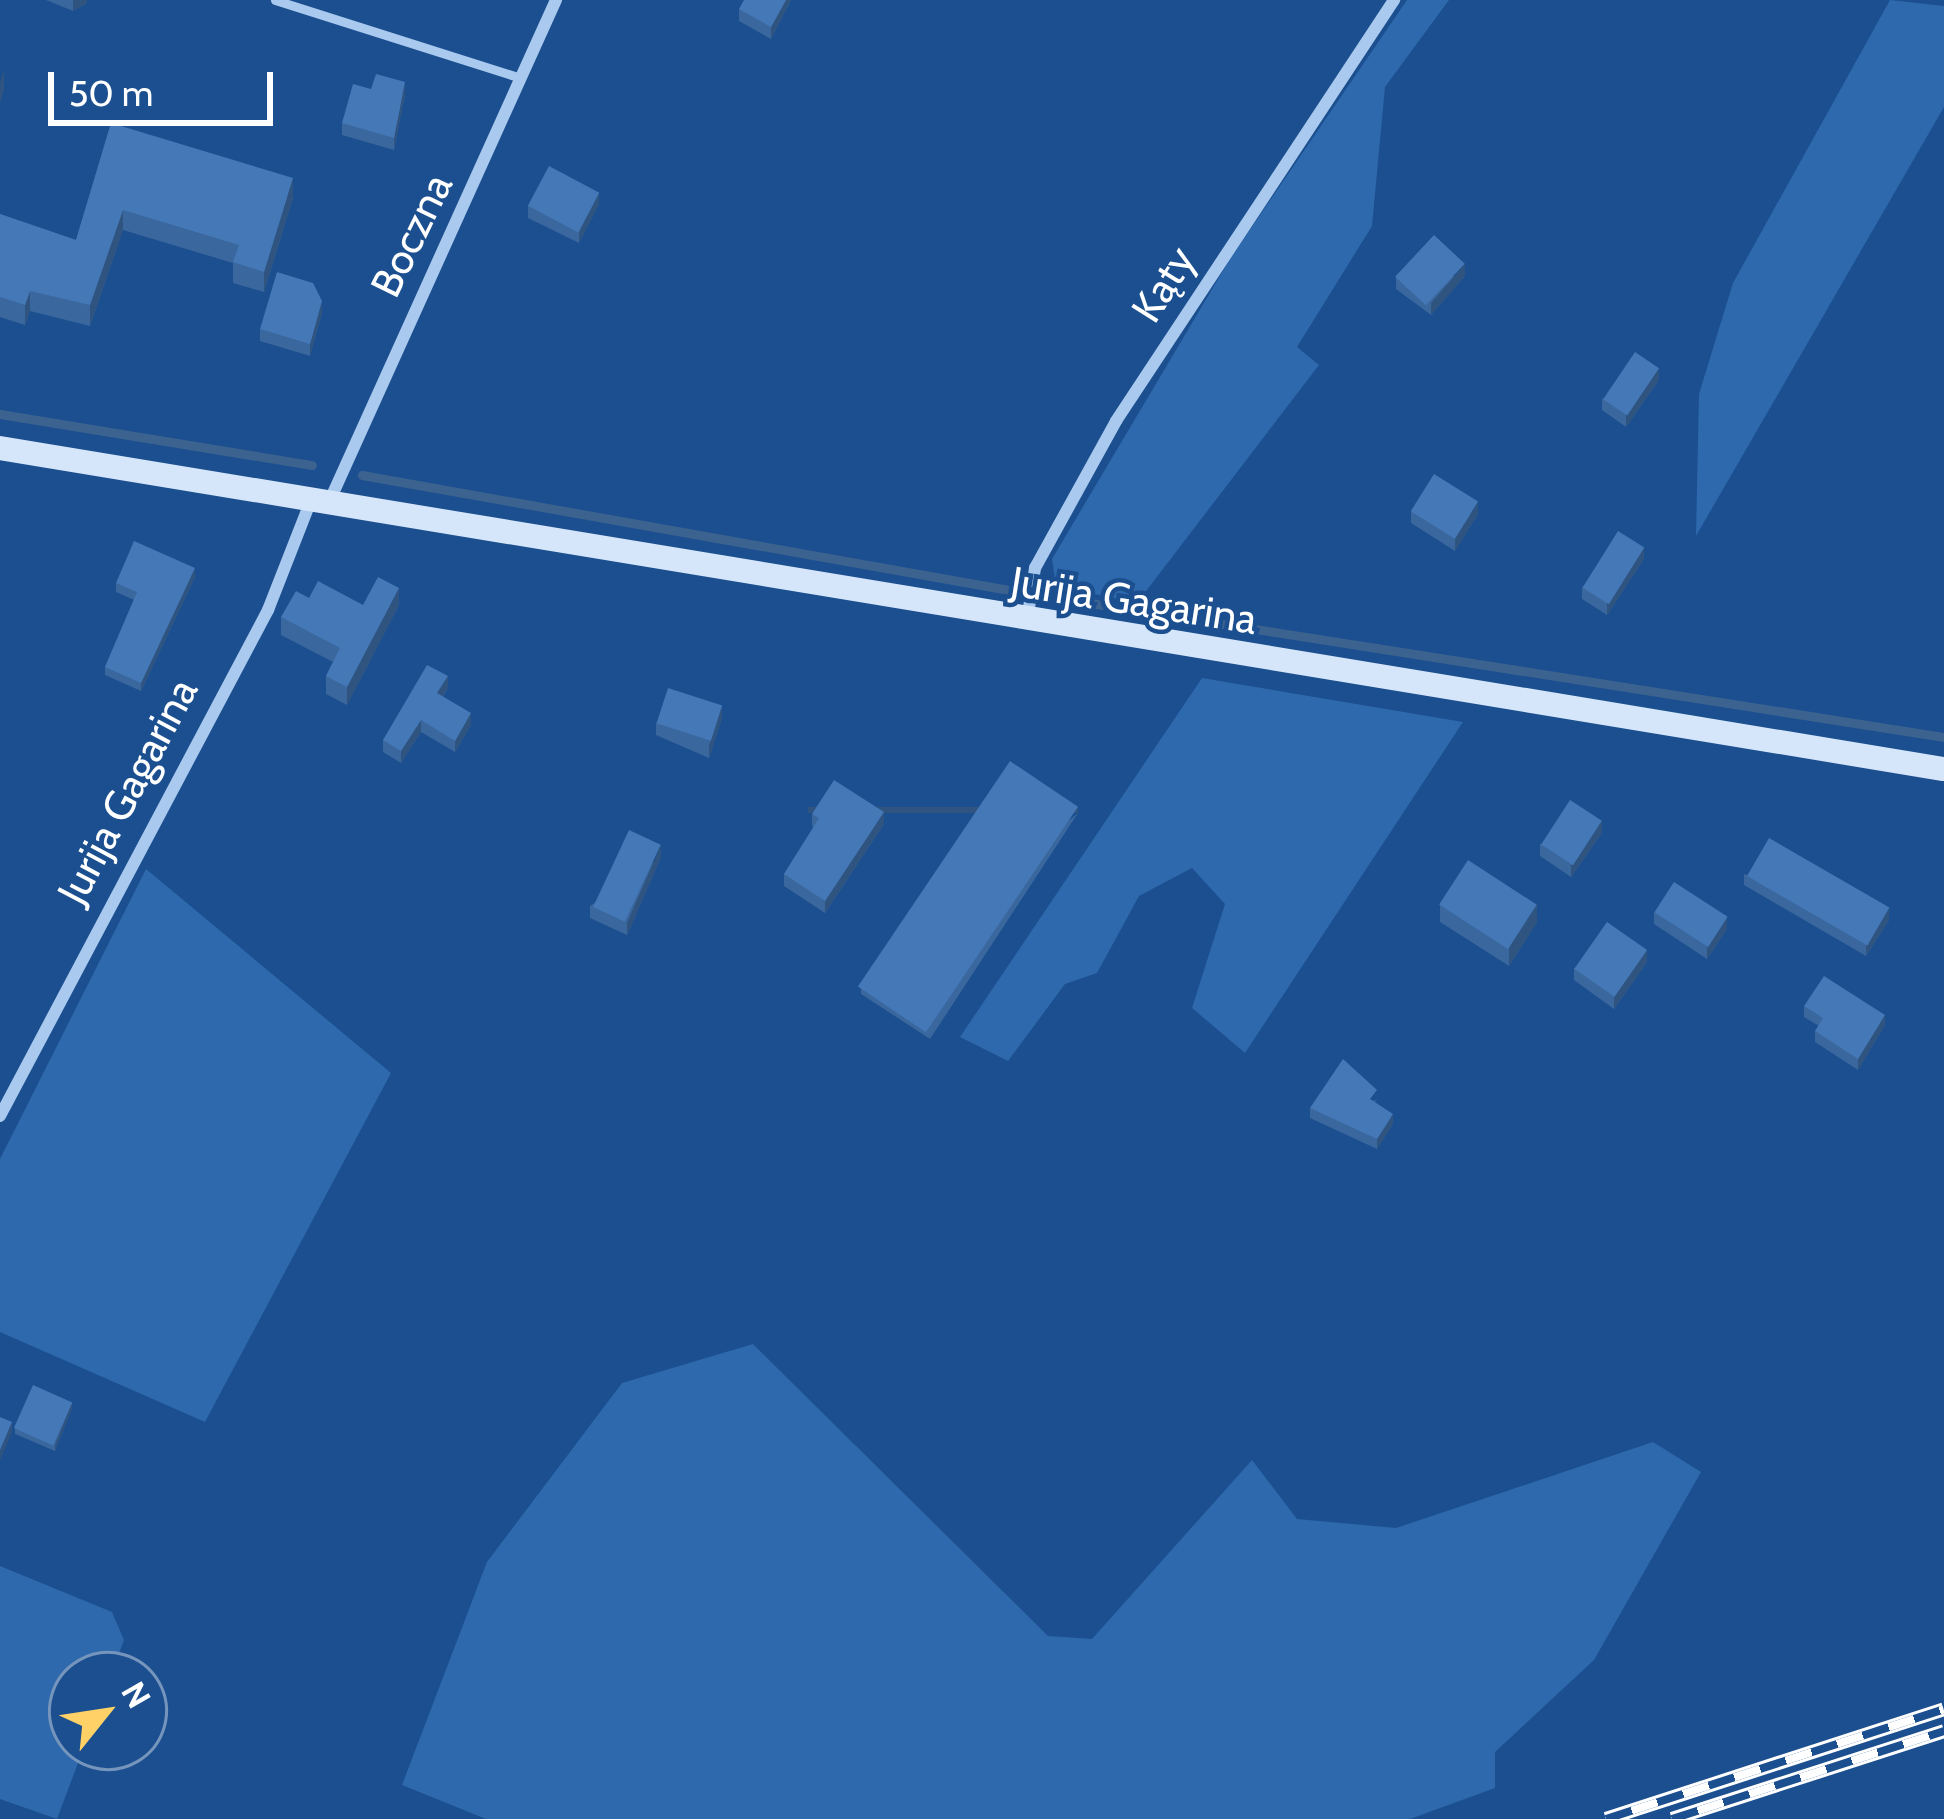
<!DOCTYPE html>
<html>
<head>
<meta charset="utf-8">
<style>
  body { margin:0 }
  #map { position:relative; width:1944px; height:1819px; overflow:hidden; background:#1b4f8f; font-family:Cabin,sans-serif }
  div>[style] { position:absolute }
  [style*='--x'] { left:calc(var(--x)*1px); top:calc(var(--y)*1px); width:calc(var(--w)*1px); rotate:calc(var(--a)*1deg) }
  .green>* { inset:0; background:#2e69ad }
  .stream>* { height:9px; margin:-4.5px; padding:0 4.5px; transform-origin:4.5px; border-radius:4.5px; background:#3c6290 }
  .lane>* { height:9px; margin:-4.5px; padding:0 4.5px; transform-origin:4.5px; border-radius:4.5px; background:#a9c9ee }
  .street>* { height:12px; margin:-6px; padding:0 6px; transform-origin:6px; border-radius:6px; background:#a9c9ee }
  .secondary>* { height:24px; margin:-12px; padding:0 12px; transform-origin:12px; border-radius:12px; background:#d6e6fa }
  .rail>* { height:14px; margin-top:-7px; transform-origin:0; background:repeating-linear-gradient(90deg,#1b4f8f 0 27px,#fff 0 54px); box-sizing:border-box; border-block:3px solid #fff }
  .wall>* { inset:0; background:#3a679d }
  .shaded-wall>* { inset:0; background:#305480; transform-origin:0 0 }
  .building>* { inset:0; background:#4478b7; transform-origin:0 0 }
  span { translate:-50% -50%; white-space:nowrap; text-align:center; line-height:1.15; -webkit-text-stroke:9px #1b4f8f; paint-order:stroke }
  .street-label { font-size:42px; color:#fff }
  .north { position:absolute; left:48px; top:1651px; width:120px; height:120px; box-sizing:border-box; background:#1b4f8f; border:3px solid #7695bc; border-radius:50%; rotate:60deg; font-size:33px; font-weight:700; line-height:48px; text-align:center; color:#fff }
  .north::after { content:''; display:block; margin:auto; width:42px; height:54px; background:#ffd166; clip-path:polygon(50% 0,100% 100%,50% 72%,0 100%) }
  .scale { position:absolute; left:48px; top:72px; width:225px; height:54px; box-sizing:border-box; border:6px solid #fff; border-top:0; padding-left:15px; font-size:36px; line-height:42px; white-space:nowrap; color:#fff; -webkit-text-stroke:9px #1b4f8f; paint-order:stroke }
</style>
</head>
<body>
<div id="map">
  <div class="green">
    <div style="clip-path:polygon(1407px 0,1449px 0,1385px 87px,1372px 226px,1297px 347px,1319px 365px,1137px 603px,1056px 586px,1052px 559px,1230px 259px)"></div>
    <div style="clip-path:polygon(1890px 0,1944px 6px,1944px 107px,1696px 536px,1699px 394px,1733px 283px)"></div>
    <div style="clip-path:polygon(1202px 678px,1463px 722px,1245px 1053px,1192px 1008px,1225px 904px,1192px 868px,1139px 896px,1097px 973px,1065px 984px,1008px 1061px,960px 1037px)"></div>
    <div style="clip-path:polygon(146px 869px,391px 1073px,205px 1422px,0 1332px,0 1159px)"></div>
    <div style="clip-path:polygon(753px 1344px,1048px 1636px,1092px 1639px,1252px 1460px,1297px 1519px,1396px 1528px,1653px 1442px,1701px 1472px,1594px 1660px,1495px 1752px,1495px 1788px,1410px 1819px,486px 1819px,402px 1785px,487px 1562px,622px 1383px)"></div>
    <div style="clip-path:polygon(0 1566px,112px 1612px,124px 1640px,111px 1675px,72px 1675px,72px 1747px,84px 1747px,57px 1819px,0 1799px)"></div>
  </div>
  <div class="stream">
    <div style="--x:0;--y:414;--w:316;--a:9.3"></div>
    <div style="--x:362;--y:475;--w:657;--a:10.08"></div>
    <div style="--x:1058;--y:598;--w:897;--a:8.92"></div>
  </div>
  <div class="lane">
    <div style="--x:275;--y:0;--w:258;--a:17.6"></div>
  </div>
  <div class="street">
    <div style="--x:330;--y:500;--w:549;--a:-65.68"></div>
    <div style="--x:1027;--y:621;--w:54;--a:-81.4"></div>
    <div style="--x:1035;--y:568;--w:168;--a:-61.1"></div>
    <div style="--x:1116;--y:421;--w:505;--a:-56.56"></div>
    <div style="--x:0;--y:1116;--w:573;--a:-62.09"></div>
    <div style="--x:268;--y:610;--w:120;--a:-68.6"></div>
  </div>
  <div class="secondary">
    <div style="--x:0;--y:448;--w:1970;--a:9.38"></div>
  </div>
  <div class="rail">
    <div style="--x:1606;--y:1819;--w:355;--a:-18"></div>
    <div style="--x:1672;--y:1819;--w:286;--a:-17.9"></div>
  </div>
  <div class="wall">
    <div style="clip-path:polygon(46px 0,87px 0,86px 4px,73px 11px)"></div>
    <div style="clip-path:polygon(791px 0,771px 39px,739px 21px,739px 9px)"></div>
    <div style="clip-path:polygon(371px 89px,405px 94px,394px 150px,342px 135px,342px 123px)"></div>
    <div style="clip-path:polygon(111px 123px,293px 198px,264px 292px,233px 283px,233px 263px,123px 230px,90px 326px,30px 311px,25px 325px,0 317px,0 214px,76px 240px)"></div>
    <div style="clip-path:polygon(599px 204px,579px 243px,528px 218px,528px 206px)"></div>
    <div style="clip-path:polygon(1465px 276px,1431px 315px,1396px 289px,1396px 277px)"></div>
    <div style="clip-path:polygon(322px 313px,310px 356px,260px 341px,260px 329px)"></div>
    <div style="clip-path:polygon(1659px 380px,1626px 427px,1602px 410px,1602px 399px)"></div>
    <div style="clip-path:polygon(1411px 512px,1478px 514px,1455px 551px,1411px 523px)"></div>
    <div style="clip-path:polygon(1644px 559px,1607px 615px,1582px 599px,1582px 587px)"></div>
    <div style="clip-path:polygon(195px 577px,141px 691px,105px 675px,105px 667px,134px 600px,116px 592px,116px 583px)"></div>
    <div style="clip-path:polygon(309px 598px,363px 605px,399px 605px,347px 705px,326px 694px,326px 676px,333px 662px,281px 635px,281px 617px)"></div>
    <div style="clip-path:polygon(448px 688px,443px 697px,471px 725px,455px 752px,421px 732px,401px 763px,383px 752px,383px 740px)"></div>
    <div style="clip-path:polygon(722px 718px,709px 758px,656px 735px,656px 723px)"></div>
    <div style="clip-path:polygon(1078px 813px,930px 1039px,861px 994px,861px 988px)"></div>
    <div style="clip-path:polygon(812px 814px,884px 824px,825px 913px,784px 886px,784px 874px,814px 827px,812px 826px)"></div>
    <div style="clip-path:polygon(1602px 833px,1571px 877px,1540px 856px,1540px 844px)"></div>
    <div style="clip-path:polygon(661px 857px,627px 935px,590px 918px,590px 906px)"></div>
    <div style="clip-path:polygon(1744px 874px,1889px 920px,1866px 956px,1744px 885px)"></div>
    <div style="clip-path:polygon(1440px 905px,1537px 922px,1509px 966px,1440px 922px)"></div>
    <div style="clip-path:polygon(1654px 912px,1727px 929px,1707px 959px,1654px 924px)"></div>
    <div style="clip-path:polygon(1647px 962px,1614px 1009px,1574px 980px,1574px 968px)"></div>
    <div style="clip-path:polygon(1804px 1006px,1885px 1025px,1858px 1070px,1815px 1042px,1815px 1031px,1819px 1026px,1804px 1017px)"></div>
    <div style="clip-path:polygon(1377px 1100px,1375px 1102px,1393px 1124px,1377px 1149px,1310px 1118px,1310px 1108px)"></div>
    <div style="clip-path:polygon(72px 1408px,55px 1451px,15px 1434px,15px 1428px)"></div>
  </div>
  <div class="shaded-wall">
    <div style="clip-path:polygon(73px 0,87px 0,86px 4px,73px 11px)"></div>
    <div style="clip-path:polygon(786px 0,791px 0,771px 39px,771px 27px)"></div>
    <div style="clip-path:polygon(4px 70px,4px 90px,0 103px,0 83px)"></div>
    <div style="clip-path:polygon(405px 82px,405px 94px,394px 150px,394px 138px)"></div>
    <div style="clip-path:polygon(293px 178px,293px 198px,264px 292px,264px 272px)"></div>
    <div style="clip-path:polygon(599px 193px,599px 204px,579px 243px,579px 232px)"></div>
    <div style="clip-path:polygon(123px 210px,123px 230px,90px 326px,90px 305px)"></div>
    <div style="clip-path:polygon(1465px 264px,1465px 276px,1431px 315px,1431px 303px)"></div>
    <div style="clip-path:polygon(30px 291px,30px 311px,25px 325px,25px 305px)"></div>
    <div style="clip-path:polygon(322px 301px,322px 313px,310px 356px,310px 344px)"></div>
    <div style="clip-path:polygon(1659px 368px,1659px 380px,1626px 427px,1626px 415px)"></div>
    <div style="clip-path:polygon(1478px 502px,1478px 514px,1455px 551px,1455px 539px)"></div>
    <div style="clip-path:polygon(1644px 547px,1644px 559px,1607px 615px,1607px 603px)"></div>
    <div style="clip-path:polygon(195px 568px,195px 577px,141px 691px,141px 683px)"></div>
    <div style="clip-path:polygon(399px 588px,399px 605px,347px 705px,347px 687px)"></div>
    <div style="clip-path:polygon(448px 676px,448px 688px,437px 705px,437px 693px)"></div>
    <div style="clip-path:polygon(722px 706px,722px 718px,709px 758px,709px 746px)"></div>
    <div style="clip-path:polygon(471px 713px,471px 725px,455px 752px,455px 741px)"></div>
    <div style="clip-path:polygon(421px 720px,421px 732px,401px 763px,401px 751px)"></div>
    <div style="left:1078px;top:807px;width:6px;height:270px;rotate:90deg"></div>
    <div style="clip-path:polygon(884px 812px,884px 824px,825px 913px,825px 901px)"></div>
    <div style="clip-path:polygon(1602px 821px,1602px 833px,1571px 877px,1571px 865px)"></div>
    <div style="clip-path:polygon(661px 845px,661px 857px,627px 935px,627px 923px)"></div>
    <div style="clip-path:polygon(1537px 904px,1537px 922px,1509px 966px,1509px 948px)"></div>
    <div style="clip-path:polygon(1889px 908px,1889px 920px,1866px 956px,1866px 945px)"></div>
    <div style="clip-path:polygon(1727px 917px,1727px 929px,1707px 959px,1707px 947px)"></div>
    <div style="clip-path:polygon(1647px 950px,1647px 962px,1614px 1009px,1614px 997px)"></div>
    <div style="clip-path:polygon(1885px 1015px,1885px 1025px,1858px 1070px,1858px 1059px)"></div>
    <div style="clip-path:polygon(1393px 1114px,1393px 1124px,1377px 1149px,1377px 1139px)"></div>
    <div style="clip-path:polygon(72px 1402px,72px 1408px,55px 1451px,55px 1445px)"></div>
    <div style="clip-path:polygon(12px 1422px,12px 1432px,0 1460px,0 1450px)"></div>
  </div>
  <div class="building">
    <div style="clip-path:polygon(744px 0,786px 0,771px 27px,739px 9px)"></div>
    <div style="clip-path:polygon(376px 74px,405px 82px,394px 138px,342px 123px,353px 84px,371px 89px)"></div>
    <div style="clip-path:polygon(111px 123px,293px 178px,264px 272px,233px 262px,239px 245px,123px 210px,90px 305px,30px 291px,25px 305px,0 297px,0 214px,76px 240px)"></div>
    <div style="left:549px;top:166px;width:57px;height:45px;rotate:28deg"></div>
    <div style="left:1434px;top:235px;width:42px;height:57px;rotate:43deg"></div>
    <div style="clip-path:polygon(277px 272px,313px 283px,322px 301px,310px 344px,260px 329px)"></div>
    <div style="left:1635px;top:352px;width:29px;height:57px;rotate:34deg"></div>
    <div style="left:1434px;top:474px;width:52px;height:44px;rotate:32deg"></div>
    <div style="left:1618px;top:531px;width:31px;height:67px;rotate:32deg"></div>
    <div style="clip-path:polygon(134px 541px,195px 568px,141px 683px,105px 667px,137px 592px,116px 583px)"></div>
    <div style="clip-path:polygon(378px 577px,399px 588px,347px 687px,326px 676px,340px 648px,281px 617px,296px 591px,309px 598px,318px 581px,363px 605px)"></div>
    <div style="clip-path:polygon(427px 665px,448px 676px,437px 693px,471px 713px,455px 741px,421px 720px,401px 751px,383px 740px)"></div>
    <div style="left:668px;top:688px;width:57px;height:37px;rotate:18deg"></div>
    <div style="left:1010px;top:761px;width:82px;height:272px;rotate:34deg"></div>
    <div style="clip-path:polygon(834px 780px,884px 812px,825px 901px,784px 874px,819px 818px,812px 814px)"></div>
    <div style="left:1570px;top:800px;width:38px;height:53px;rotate:33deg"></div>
    <div style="left:629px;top:830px;width:35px;height:85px;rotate:25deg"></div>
    <div style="left:1769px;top:838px;width:139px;height:44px;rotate:30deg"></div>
    <div style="left:1468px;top:860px;width:82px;height:53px;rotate:33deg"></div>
    <div style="left:1674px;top:882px;width:64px;height:36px;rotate:33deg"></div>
    <div style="left:1607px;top:922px;width:49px;height:57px;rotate:35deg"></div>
    <div style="clip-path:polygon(1824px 976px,1885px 1015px,1858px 1059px,1815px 1031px,1823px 1018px,1804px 1006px)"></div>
    <div style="clip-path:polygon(1343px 1059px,1377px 1090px,1370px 1099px,1393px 1114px,1377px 1139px,1310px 1108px)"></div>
    <div style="left:33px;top:1385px;width:43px;height:47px;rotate:24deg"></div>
    <div style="clip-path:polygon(0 1417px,12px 1422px,0 1450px)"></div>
  </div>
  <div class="street-label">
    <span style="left:411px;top:235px;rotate:-64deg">Boczna</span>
    <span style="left:1163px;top:284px;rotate:-58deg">Kąty</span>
    <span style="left:1134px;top:600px;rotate:9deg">Jurija Gagarina</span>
    <span style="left:127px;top:791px;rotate:-62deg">Jurija Gagarina</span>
  </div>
  <div class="north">N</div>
  <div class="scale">50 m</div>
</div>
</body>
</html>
